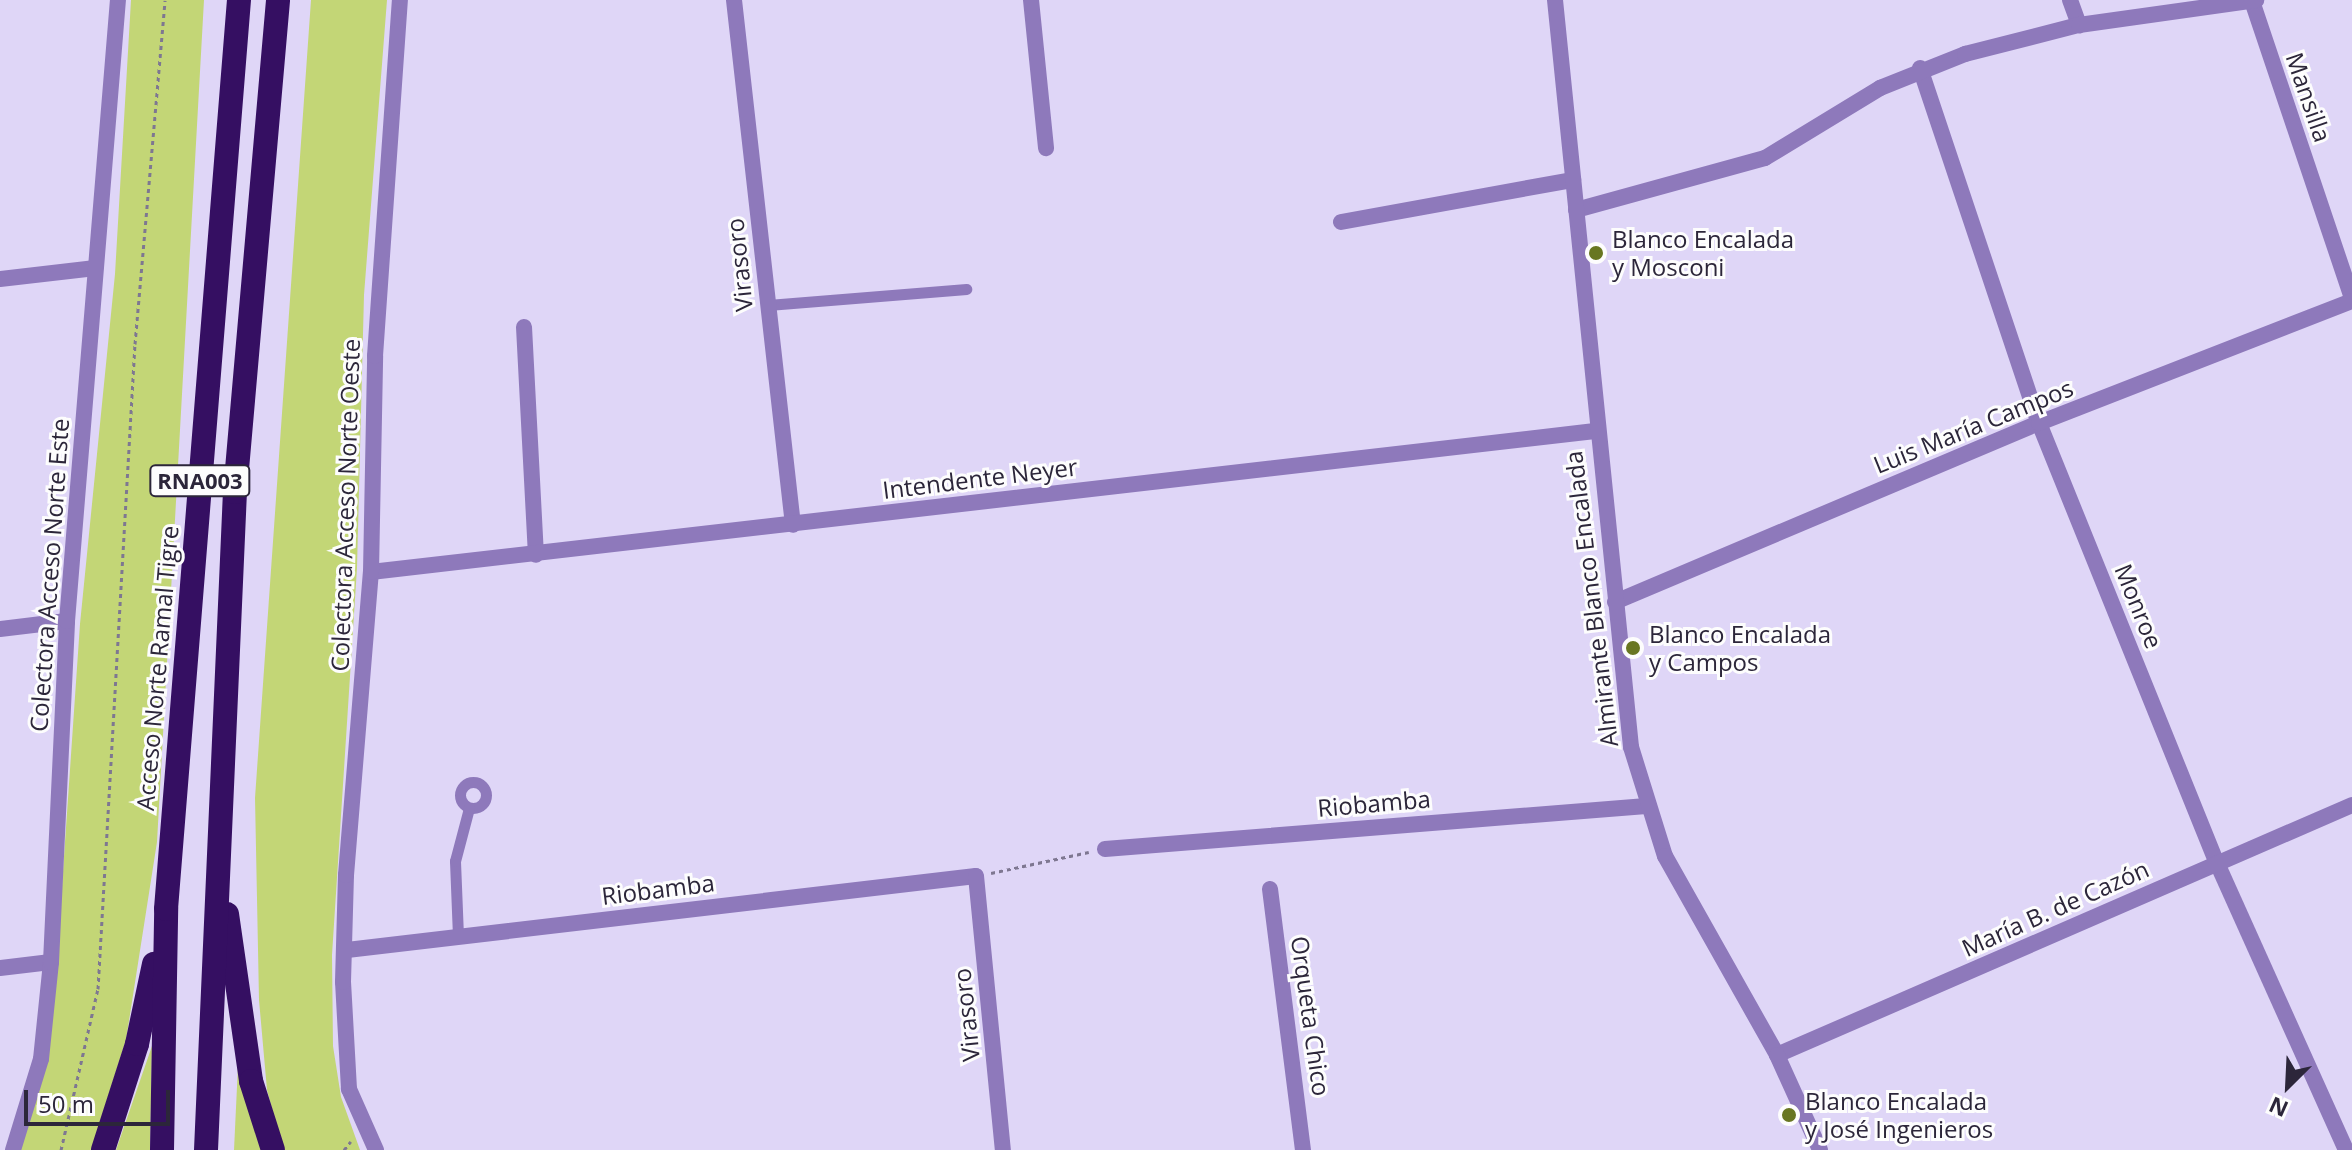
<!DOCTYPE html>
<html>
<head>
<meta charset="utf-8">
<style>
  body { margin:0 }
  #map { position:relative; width:2352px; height:1150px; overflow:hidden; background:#dfd6f7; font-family:"Open Sans",sans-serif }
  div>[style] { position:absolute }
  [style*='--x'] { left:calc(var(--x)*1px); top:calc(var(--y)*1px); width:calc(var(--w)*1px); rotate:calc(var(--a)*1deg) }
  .green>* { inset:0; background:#c3d676 }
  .path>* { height:3px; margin-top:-1.5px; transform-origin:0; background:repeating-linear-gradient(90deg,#7e7791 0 4px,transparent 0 8px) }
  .service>* { height:11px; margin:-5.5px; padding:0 5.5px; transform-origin:5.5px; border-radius:5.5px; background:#8e79bb }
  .service>.ring { margin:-5.5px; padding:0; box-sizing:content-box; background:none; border:11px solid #8e79bb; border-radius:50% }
  .minor>* { height:16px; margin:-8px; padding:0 8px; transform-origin:8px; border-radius:8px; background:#8e79bb }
  .tertiary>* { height:16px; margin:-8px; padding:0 8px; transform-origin:8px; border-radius:8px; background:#8e79bb }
  .motorway>* { height:24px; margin:-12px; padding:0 12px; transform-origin:12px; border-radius:12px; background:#350f62 }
  .dots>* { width:22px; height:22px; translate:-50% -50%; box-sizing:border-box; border:4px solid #fdfdfd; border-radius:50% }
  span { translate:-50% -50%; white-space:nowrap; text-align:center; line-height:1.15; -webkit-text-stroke:6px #fdfdfd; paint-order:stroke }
  .shield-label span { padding:2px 6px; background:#fdfdfd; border:2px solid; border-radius:6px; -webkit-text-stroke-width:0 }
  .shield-label { font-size:22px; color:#2c263a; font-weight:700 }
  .street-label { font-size:24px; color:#2c263a }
  .poi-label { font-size:24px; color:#2c263a }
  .left { translate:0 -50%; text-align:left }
  .north { position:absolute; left:2248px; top:1046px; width:80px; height:80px; -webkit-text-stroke:6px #fdfdfd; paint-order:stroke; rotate:204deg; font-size:22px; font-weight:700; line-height:32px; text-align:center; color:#2c263a }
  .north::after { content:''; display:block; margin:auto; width:28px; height:36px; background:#2c263a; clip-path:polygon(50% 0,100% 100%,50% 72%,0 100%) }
  .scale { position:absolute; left:24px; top:1090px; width:146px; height:36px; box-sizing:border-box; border:4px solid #2c263a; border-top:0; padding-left:10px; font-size:24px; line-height:28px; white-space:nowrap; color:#2c263a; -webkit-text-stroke:6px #fdfdfd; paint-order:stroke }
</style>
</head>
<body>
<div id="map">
  <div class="green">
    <div style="clip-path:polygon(131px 0,204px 0,157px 842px,126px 1040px,91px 1150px,20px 1150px,46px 1064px,56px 973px,80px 624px,115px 274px)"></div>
    <div style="clip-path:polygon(311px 0,387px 0,364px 295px,357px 568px,332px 955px,333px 1046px,341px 1097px,360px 1150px,283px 1150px,267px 1090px,259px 1000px,255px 798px)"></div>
    <div style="clip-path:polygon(240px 1023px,269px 1150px,234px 1150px)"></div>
    <div style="clip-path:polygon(152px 1046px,150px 1150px,116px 1150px)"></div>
  </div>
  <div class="path">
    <div style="--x:991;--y:873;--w:100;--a:-12.1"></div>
    <div style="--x:61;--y:1150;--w:165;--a:-77.1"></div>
    <div style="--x:98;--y:989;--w:646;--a:-86.72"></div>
    <div style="--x:135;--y:344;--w:345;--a:-85"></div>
    <div style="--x:344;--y:1150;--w:11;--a:-52"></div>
  </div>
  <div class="service">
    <div style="--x:768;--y:305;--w:199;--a:-4.6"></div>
    <div class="ring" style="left:460px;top:782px;width:15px;height:15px"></div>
    <div style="--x:458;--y:936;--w:75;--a:-92.3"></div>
    <div style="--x:455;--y:861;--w:55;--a:-75.2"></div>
  </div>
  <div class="minor">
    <div style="--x:734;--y:0;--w:528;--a:83.59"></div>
    <div style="--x:1031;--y:0;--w:149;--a:84.2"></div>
    <div style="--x:2070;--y:0;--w:27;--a:70"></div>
    <div style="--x:2252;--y:1;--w:314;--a:71.4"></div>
    <div style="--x:1920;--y:68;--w:374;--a:71.5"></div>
    <div style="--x:2039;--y:423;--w:475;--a:68"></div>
    <div style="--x:2217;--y:863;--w:315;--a:65.8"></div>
    <div style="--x:1576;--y:210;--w:196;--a:-15.4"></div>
    <div style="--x:1765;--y:158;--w:135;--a:-31.3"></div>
    <div style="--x:1880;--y:88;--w:92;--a:-21.8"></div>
    <div style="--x:1965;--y:54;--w:118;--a:-14.3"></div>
    <div style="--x:2079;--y:25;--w:179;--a:-8"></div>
    <div style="--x:1341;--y:222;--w:236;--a:-10.3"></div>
    <div style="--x:0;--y:279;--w:96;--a:-6.6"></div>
    <div style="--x:524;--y:327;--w:228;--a:87"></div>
    <div style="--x:371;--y:572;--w:1232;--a:-6.57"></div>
    <div style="--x:1615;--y:602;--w:460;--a:-22.9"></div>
    <div style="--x:2039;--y:423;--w:336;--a:-21.3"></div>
    <div style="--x:0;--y:629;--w:67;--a:-6.8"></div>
    <div style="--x:1105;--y:849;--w:543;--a:-4.54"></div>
    <div style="--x:1270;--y:889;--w:263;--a:82.8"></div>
    <div style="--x:347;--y:950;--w:633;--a:-6.71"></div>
    <div style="--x:976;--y:876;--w:275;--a:84.4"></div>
    <div style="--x:0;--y:968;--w:51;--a:-6.7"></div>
    <div style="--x:1777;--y:1055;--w:627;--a:-23.5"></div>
    <div style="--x:13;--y:1150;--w:95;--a:-72.9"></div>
    <div style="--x:41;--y:1059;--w:98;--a:-84.1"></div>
    <div style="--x:51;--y:962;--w:341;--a:-87.3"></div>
    <div style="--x:67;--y:621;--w:623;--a:-85.31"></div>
    <div style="--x:376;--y:1150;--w:67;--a:-113.9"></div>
    <div style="--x:349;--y:1089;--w:107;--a:-93.2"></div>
    <div style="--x:343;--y:982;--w:107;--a:-88.4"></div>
    <div style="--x:346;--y:875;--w:304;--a:-85.3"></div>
    <div style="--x:371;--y:572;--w:216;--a:-88.9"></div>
    <div style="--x:375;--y:356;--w:357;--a:-86"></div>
  </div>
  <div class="tertiary">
    <div style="--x:1555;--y:0;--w:751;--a:84.19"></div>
    <div style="--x:1631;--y:747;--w:114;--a:72.7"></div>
    <div style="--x:1665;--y:856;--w:228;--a:60.6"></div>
    <div style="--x:1777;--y:1055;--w:104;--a:65.6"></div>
  </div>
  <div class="motorway">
    <div style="--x:227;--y:914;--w:169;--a:81.8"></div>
    <div style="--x:251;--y:1081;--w:72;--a:72.3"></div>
    <div style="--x:103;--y:1150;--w:111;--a:-72.2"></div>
    <div style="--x:137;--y:1044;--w:82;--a:-78"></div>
    <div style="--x:162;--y:1150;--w:241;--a:-89"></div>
    <div style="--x:166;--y:909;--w:912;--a:-85.41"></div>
    <div style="--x:206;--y:1150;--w:659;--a:-87.48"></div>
    <div style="--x:235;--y:492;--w:494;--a:-85"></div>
  </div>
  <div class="dots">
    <div style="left:1596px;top:253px;background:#687622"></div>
    <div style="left:1633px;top:648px;background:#687622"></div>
    <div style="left:1789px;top:1115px;background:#687622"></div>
  </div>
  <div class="shield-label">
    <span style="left:200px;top:481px">RNA003</span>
  </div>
  <div class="street-label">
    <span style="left:2309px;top:97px;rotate:71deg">Mansilla</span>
    <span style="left:739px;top:265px;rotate:-96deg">Virasoro</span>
    <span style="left:1973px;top:426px;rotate:-22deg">Luis María Campos</span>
    <span style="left:980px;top:478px;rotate:-7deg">Intendente Neyer</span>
    <span style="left:345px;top:505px;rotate:-88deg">Colectora Acceso Norte Oeste</span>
    <span style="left:49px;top:575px;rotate:-86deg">Colectora Acceso Norte Este</span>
    <span style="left:1591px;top:599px;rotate:-97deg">Almirante Blanco Encalada</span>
    <span style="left:2139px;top:606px;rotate:68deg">Monroe</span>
    <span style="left:157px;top:668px;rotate:-85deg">Acceso Norte Ramal Tigre</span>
    <span style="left:1374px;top:803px;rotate:-5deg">Riobamba</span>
    <span style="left:658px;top:889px;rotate:-7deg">Riobamba</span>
    <span style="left:2055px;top:908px;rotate:-24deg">María B. de Cazón</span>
    <span style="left:966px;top:1015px;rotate:-96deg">Virasoro</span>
    <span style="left:1311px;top:1016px;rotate:82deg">Orqueta Chico</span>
  </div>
  <div class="poi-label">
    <span class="left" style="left:1612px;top:253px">Blanco Encalada<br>y Mosconi</span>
    <span class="left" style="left:1649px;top:648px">Blanco Encalada<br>y Campos</span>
    <span class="left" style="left:1805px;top:1115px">Blanco Encalada<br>y José Ingenieros</span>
  </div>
  <div class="north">N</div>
  <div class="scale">50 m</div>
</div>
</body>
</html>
